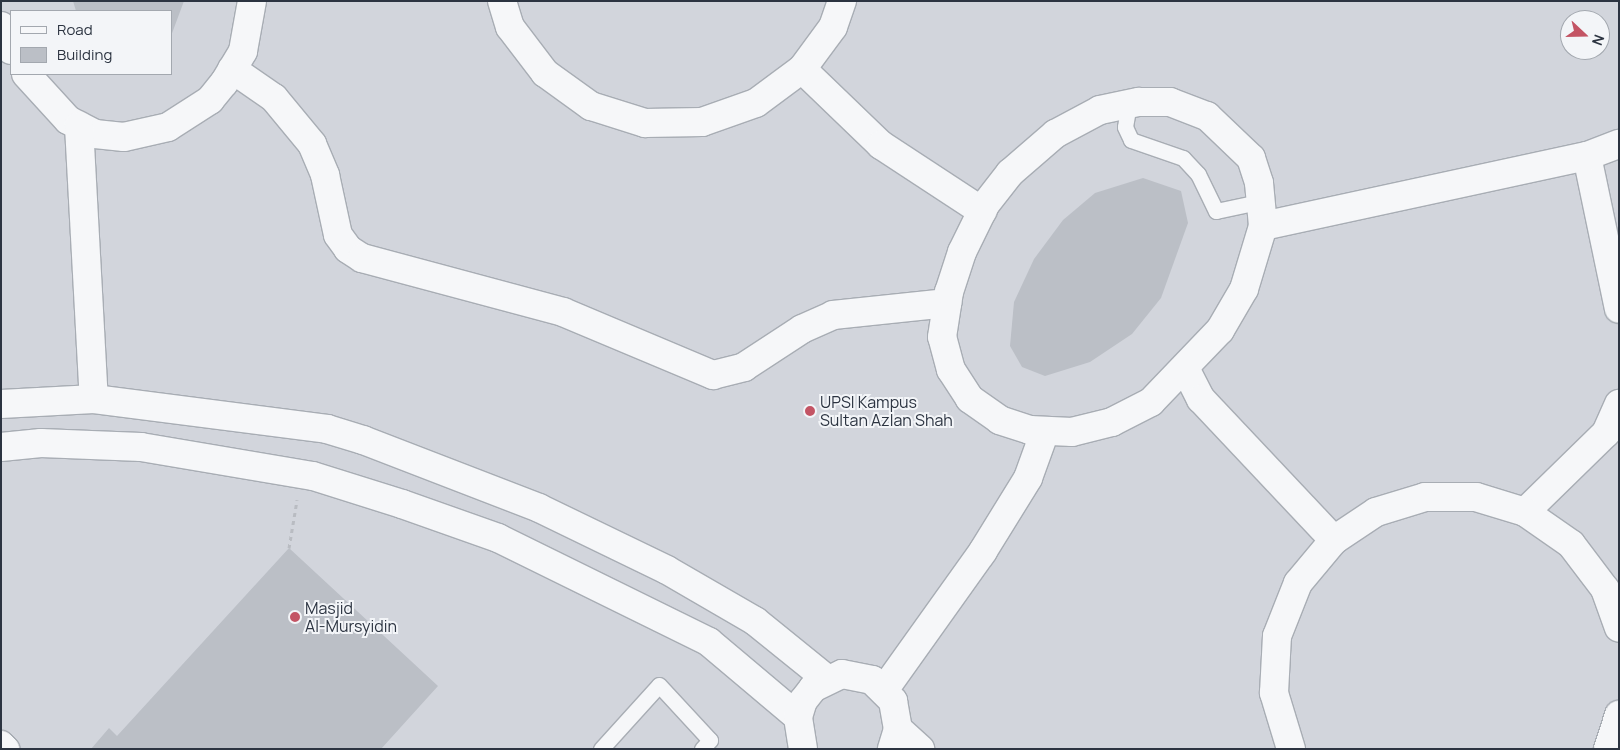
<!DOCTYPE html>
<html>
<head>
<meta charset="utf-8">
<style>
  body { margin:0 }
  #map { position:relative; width:1620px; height:750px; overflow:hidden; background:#e3e6ea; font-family:Manrope,sans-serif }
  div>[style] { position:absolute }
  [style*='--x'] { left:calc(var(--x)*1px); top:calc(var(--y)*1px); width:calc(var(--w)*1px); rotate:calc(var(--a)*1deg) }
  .built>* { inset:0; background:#d2d5dc }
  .building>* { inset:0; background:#bbbfc6 }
  .path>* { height:3px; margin-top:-1.5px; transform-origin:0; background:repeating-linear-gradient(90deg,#b9bcc2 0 4px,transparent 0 8px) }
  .roads { filter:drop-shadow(1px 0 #a8adb4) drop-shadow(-1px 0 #a8adb4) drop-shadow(0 1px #a8adb4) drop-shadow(0 -1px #a8adb4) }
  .lane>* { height:15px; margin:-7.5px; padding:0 7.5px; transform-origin:7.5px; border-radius:7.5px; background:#f6f7f9 }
  .street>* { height:28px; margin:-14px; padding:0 14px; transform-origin:14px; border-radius:14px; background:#f6f7f9 }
  .dots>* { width:14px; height:14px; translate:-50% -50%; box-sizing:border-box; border:2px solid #f3f5f8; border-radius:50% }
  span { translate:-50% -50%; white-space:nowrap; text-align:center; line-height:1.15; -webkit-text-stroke:4px #f3f5f8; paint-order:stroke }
  .poi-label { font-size:16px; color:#2c3441 }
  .left { translate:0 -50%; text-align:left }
  .frame { position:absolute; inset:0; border:2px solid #2c3441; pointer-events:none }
  .legend { position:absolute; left:10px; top:10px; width:162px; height:65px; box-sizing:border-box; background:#f3f5f8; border:1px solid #a3a8af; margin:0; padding:6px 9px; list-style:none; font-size:15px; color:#2c3441 }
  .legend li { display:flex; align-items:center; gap:10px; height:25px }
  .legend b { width:25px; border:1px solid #a3a8af }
  .north { position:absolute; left:1560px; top:10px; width:50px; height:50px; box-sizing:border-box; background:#f3f5f8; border:1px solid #a3a8af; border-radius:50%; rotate:111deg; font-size:14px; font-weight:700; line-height:20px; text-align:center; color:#2c3441 }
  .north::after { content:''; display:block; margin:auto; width:18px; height:22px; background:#c35464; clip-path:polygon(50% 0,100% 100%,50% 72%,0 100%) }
</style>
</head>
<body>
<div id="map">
  <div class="built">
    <div style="clip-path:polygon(evenodd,1px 1px,1619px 1px,1619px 749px,1px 749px,1px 1px,11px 11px,171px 11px,171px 74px,11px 74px,11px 11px,1px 1px,1570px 20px,1600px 20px,1600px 50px,1570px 50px,1570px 20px)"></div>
  </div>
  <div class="building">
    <div style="clip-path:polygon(73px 1px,184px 1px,171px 36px,171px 11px,76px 11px)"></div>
    <div style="clip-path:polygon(1143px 178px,1181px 191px,1188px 223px,1161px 298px,1132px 334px,1090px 362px,1045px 376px,1022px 367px,1010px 346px,1014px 302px,1034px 259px,1063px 220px,1095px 193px)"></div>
    <div style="clip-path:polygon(289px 548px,438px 686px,381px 749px,91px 749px,109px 728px,117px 736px)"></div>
  </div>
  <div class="path">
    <div style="--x:289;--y:548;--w:49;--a:-80.5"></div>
  </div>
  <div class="roads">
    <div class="lane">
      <div style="--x:1129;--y:104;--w:23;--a:100"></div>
      <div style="--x:1125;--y:127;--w:14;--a:65"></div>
      <div style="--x:1131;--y:140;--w:55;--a:19.1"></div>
      <div style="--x:1183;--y:158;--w:22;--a:47"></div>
      <div style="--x:1198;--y:174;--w:41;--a:64.1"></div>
      <div style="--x:1216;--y:211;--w:48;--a:-12"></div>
      <div style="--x:601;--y:749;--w:86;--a:-47.8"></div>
      <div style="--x:659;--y:685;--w:75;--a:47.2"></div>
      <div style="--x:710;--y:740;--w:12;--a:132"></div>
    </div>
    <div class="street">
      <div style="--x:502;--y:1;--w:27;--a:73"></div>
      <div style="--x:510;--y:27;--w:58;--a:52.7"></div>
      <div style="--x:545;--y:73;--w:57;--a:35.7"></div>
      <div style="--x:591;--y:106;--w:57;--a:17.5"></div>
      <div style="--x:645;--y:123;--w:57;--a:-1"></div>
      <div style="--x:702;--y:122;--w:57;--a:-19.4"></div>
      <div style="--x:756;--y:103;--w:57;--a:-36.5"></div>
      <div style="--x:802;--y:69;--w:52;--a:-53.6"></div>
      <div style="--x:833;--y:27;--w:28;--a:-71"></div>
      <div style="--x:1;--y:26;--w:26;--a:67"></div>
      <div style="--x:232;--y:69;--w:51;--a:34.6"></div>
      <div style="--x:274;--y:98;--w:60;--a:50.4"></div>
      <div style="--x:312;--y:144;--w:34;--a:67"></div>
      <div style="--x:325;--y:175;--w:61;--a:77.8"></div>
      <div style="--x:338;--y:235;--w:17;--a:54"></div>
      <div style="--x:348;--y:249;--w:17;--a:33"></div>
      <div style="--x:362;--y:258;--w:208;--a:15"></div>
      <div style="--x:563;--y:312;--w:163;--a:22.8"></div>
      <div style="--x:713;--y:375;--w:32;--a:-14"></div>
      <div style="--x:744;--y:367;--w:69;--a:-33.2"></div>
      <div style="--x:802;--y:329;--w:34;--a:-24"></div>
      <div style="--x:833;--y:315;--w:115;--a:-6"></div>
      <div style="--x:802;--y:69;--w:110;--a:43.9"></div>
      <div style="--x:881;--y:145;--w:121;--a:33.2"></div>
      <div style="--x:26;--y:74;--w:62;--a:47.6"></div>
      <div style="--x:68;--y:120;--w:30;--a:27"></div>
      <div style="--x:95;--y:134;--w:29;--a:6"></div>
      <div style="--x:124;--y:137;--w:45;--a:-12.8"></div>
      <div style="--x:168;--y:127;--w:50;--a:-32.7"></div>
      <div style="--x:210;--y:100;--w:22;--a:-51"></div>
      <div style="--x:224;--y:83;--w:37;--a:-59"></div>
      <div style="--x:243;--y:51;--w:51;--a:-79.8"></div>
      <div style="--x:1139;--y:102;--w:31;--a:0"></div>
      <div style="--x:1170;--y:102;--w:40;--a:21"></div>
      <div style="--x:1207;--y:116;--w:61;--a:43.7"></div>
      <div style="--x:1251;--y:158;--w:26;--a:72"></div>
      <div style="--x:1259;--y:183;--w:43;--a:84.7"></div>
      <div style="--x:1263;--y:226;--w:66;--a:106.8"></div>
      <div style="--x:1244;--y:289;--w:48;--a:120.3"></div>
      <div style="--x:1220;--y:330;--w:100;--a:133.8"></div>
      <div style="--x:1151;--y:402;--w:44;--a:152.9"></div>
      <div style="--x:1112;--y:422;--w:41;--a:166"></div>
      <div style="--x:1072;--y:432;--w:42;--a:-177.3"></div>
      <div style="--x:1030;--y:430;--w:32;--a:-162"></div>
      <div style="--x:1000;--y:420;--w:37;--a:-145"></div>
      <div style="--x:970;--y:399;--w:35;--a:-123"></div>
      <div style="--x:951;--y:370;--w:34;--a:-105"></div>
      <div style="--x:942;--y:337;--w:46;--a:-81.2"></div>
      <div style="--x:949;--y:292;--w:42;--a:-72"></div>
      <div style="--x:962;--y:252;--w:52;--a:-63.9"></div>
      <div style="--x:985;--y:205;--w:41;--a:-52"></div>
      <div style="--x:1010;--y:173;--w:60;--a:-40.9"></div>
      <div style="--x:1055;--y:134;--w:51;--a:-28.1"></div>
      <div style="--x:1100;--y:110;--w:40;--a:-12"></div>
      <div style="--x:79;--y:126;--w:273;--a:86.9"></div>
      <div style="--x:1587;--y:156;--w:156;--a:78.2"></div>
      <div style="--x:1263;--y:226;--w:331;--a:-12.2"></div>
      <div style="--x:1587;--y:156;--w:34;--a:-21"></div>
      <div style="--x:1186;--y:370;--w:33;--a:63"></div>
      <div style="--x:1201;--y:399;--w:194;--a:46.7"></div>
      <div style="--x:1;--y:404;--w:93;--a:-3.1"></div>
      <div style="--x:94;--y:399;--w:235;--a:7.3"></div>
      <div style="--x:327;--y:429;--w:38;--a:17"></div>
      <div style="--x:363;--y:440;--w:189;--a:21.1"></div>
      <div style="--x:539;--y:508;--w:142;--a:25.8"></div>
      <div style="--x:667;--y:570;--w:102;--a:30.1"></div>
      <div style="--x:755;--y:621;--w:92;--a:38.9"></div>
      <div style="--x:1;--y:447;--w:40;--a:-5.7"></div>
      <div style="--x:41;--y:443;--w:100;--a:2.3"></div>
      <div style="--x:141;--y:447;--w:174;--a:9.6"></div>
      <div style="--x:313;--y:476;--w:93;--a:17.5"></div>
      <div style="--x:402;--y:504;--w:102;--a:19.5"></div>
      <div style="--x:498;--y:538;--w:235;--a:26.2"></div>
      <div style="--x:709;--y:642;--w:116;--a:40.1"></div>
      <div style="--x:1525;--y:512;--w:113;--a:-44.3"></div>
      <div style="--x:1606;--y:433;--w:32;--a:-66"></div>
      <div style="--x:884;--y:690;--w:171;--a:-54.5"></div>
      <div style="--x:983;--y:551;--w:86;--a:-58.3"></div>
      <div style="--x:1028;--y:478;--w:50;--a:-70.1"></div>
      <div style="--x:898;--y:729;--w:30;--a:42"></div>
      <div style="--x:1;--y:745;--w:6;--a:45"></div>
      <div style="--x:803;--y:749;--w:32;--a:-99"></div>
      <div style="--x:798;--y:717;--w:17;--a:-73"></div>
      <div style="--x:803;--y:701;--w:16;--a:-52"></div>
      <div style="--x:813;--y:688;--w:32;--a:-26"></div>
      <div style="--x:842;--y:674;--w:31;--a:11"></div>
      <div style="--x:872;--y:680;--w:30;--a:45"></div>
      <div style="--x:893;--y:701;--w:28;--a:80"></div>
      <div style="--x:898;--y:729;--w:21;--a:107"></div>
      <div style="--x:1291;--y:749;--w:59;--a:-106.9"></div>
      <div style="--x:1274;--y:693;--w:57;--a:-87"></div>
      <div style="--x:1277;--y:636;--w:57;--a:-68.4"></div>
      <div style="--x:1298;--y:583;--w:56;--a:-50.1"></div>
      <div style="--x:1334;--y:540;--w:50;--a:-33.7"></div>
      <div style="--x:1376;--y:512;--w:51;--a:-17"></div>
      <div style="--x:1425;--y:497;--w:51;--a:0"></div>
      <div style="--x:1476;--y:497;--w:51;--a:17"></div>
      <div style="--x:1525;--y:512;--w:56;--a:34.8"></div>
      <div style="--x:1571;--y:544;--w:56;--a:52.9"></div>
      <div style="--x:1605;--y:589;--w:41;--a:70.3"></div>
      <div style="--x:1608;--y:749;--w:36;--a:-72"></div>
    </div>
  </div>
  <div class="dots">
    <div style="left:810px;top:411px;background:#c35464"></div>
    <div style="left:295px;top:617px;background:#c35464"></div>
  </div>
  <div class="poi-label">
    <span class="left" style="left:820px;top:411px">UPSI Kampus<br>Sultan Azlan Shah</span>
    <span class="left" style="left:305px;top:617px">Masjid<br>Al-Mursyidin</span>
  </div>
  <div class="frame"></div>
  <ul class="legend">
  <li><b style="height:6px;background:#f6f7f9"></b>Road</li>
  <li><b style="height:14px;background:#bbbfc6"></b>Building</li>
  </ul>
  <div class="north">N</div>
</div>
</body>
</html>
